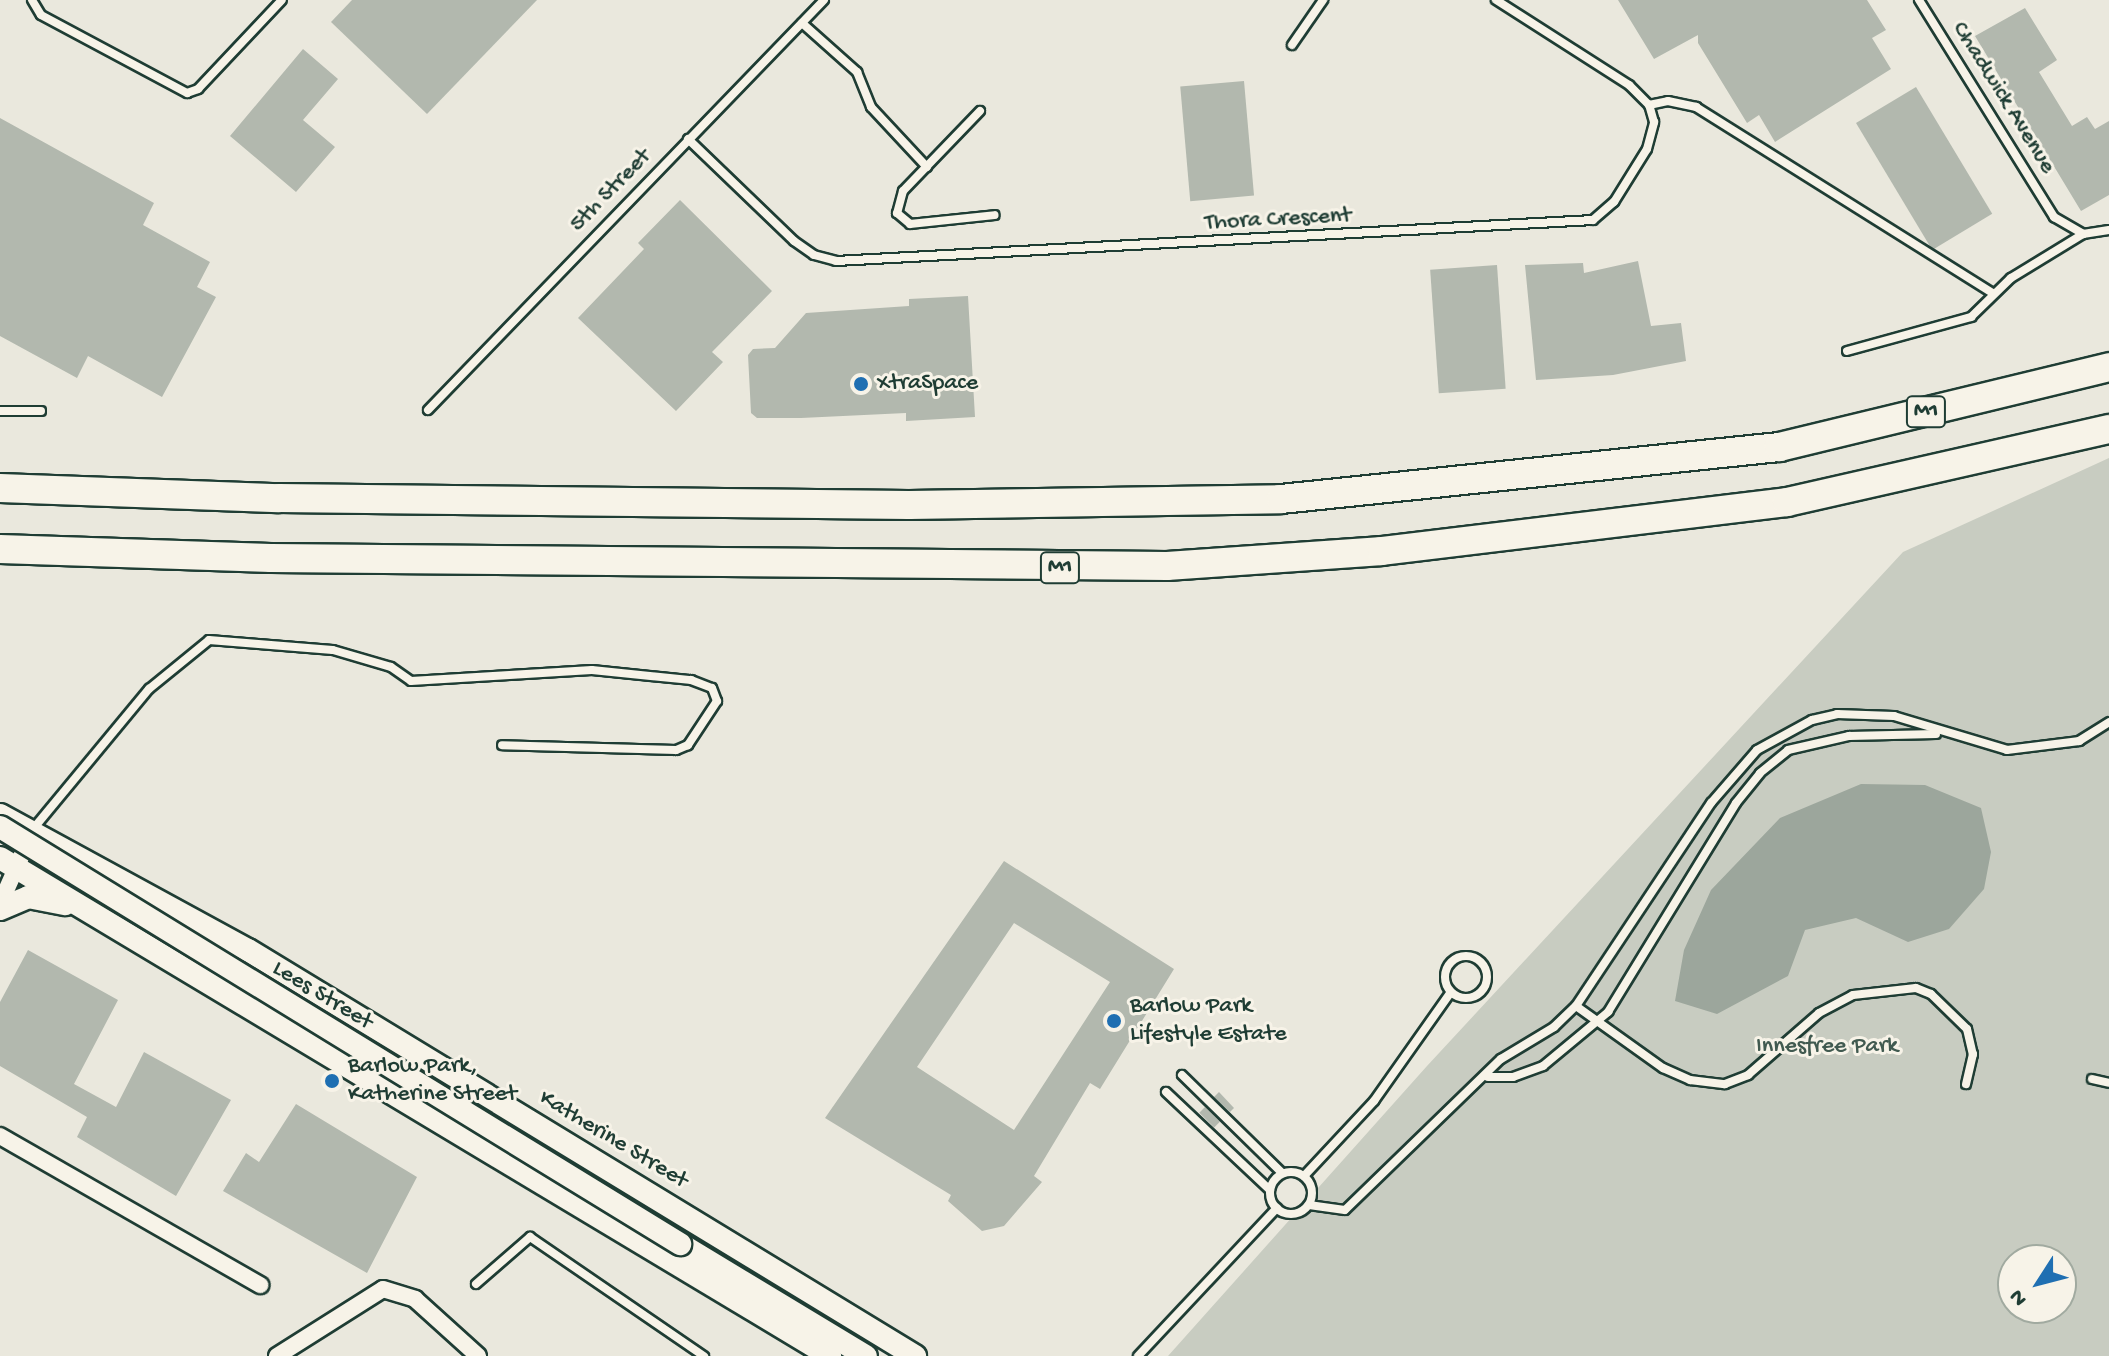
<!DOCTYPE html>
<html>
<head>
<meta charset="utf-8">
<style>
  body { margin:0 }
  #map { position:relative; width:2109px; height:1356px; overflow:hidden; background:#eae8dd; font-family:"Gochi Hand",sans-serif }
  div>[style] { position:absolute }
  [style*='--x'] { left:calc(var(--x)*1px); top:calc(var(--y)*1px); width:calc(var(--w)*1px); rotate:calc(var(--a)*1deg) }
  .green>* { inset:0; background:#c8ccc1 }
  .water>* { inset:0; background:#9ca69c }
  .building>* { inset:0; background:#b2b8ae; transform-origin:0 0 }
  .roads { filter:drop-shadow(2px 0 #1f3d34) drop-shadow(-2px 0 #1f3d34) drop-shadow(0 2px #1f3d34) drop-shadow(0 -2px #1f3d34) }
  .lane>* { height:8px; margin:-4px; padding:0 4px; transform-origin:4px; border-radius:4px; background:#f7f3e8 }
  .lane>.ring { margin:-4px; padding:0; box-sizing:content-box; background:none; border:8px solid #f7f3e8; border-radius:50% }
  .street>* { height:16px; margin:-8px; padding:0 8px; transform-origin:8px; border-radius:8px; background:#f7f3e8 }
  .secondary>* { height:22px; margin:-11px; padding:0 11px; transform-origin:11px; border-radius:11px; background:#f7f3e8 }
  .highway>* { height:28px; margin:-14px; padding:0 14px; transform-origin:14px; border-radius:14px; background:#f7f3e8 }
  .bridges { filter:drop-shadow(2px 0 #1f3d34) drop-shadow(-2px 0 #1f3d34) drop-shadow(0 2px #1f3d34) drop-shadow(0 -2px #1f3d34) }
  .secondary-bridge>* { height:22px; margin:-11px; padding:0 11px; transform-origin:11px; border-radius:11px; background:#f7f3e8 }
  .dots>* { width:22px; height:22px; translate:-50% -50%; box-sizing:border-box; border:4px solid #f7f3e8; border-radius:50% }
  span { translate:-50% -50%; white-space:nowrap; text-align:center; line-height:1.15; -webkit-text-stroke:6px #f7f3e8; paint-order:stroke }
  .shield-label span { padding:2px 6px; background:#f7f3e8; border:2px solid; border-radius:6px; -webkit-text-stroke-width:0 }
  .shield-label { font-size:22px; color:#1f3d34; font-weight:700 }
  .street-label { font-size:24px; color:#1f3d34 }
  .poi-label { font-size:24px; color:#1f3d34 }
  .left { translate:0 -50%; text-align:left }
  .park-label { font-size:24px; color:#415a50 }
  .north { position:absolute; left:1997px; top:1244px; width:80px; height:80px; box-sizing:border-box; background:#f7f3e8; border:2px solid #a1aaa0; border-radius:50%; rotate:234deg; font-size:22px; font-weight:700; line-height:32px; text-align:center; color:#1f3d34 }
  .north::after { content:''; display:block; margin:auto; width:28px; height:36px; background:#1f6fb2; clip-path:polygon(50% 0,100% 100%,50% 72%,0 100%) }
</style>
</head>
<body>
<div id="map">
  <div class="green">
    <div style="clip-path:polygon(evenodd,2109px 458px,2109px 1356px,1168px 1356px,1427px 1066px,1903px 552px,2109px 458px,2013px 1260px,2061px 1260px,2061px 1308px,2013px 1308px,2013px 1260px)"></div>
  </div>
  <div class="water">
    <div style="clip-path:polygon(1861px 784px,1925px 785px,1981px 808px,1991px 852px,1984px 889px,1949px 929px,1908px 942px,1856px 918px,1805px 930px,1788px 976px,1717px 1014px,1675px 1001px,1684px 950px,1711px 890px,1780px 818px)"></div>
  </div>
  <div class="building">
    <div style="clip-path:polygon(352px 0,537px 0,427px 114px,331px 22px)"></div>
    <div style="clip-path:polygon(1618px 0,1867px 0,1886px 30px,1872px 38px,1891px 69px,1775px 142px,1759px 115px,1747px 123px,1698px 43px,1698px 35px,1654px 59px)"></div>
    <div style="clip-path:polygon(2025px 8px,2057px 60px,2039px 72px,2072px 126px,2087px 117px,2095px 129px,2109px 121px,2109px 195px,2081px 211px,1975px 36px)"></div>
    <div style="clip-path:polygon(303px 49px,338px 79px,303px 120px,335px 147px,296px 192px,230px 136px)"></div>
    <div style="left:1244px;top:81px;width:115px;height:64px;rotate:85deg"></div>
    <div style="left:1916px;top:87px;width:148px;height:70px;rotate:59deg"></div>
    <div style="clip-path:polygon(0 118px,154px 203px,143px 225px,210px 262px,197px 287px,216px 297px,162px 397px,88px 356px,77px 378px,0 336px)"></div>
    <div style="clip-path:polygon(680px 200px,772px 291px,712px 352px,723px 362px,676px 411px,578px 318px,644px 249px,638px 243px)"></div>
    <div style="clip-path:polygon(1638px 261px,1651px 326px,1681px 323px,1686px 361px,1613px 375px,1536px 380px,1525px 265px,1583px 263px,1584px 273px)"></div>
    <div style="left:1497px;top:265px;width:124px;height:67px;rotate:86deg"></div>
    <div style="clip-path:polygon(968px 296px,975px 417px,906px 421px,906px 413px,801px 418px,757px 418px,751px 413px,748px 355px,753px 349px,775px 348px,806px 313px,909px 306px,909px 299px)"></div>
    <div style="clip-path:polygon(evenodd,1004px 861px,1174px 969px,1100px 1089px,1090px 1083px,1034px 1176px,1042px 1182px,1004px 1226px,982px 1231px,948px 1201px,951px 1195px,825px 1118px,1004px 861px,1014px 923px,1110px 982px,1014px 1130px,917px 1067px,1014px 923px)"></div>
    <div style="clip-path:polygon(28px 950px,118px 1000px,74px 1084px,116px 1107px,144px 1052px,231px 1100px,176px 1196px,77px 1137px,87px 1117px,0 1066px,0 1002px)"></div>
    <div style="clip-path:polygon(1219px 1092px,1234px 1108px,1230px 1112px,1214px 1097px)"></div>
    <div style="clip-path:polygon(296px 1104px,417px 1177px,367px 1273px,223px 1191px,246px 1153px,259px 1162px)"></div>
    <div style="left:1205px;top:1107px;width:21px;height:8px;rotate:45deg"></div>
  </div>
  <div class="roads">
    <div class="lane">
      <div style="--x:32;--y:0;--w:17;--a:59"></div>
      <div style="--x:41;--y:15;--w:166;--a:28.1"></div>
      <div style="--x:187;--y:93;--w:12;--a:-20"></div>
      <div style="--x:198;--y:89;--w:122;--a:-46.7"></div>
      <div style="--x:1919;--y:0;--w:256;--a:58.1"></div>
      <div style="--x:2054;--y:217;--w:34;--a:30"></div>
      <div style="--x:2083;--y:234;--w:26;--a:-9"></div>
      <div style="--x:802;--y:23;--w:74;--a:41.7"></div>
      <div style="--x:857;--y:72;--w:38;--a:68"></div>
      <div style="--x:871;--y:107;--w:82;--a:47"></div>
      <div style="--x:1292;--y:45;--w:55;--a:-55.4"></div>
      <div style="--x:1649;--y:105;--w:19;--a:-12"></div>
      <div style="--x:1668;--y:101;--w:29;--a:12"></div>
      <div style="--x:1696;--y:107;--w:350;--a:32.1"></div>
      <div style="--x:980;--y:111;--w:111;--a:133.9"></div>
      <div style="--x:903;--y:191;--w:23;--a:105"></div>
      <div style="--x:897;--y:213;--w:17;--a:40"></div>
      <div style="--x:910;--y:224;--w:85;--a:-6"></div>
      <div style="--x:688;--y:139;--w:147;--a:43.9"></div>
      <div style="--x:794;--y:241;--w:24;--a:35"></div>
      <div style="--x:814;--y:255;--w:23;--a:15"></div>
      <div style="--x:836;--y:261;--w:758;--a:-3.1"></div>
      <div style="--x:1593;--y:220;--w:28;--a:-41"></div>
      <div style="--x:1614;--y:202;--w:62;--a:-58.1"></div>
      <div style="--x:1647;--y:149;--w:28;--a:-75"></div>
      <div style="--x:1654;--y:122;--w:18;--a:-106"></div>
      <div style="--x:1649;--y:105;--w:28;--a:-135"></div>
      <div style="--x:1629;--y:85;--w:158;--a:-147.4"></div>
      <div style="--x:1847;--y:351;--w:129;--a:-15.3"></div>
      <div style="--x:1971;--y:317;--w:56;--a:-44.3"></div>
      <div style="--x:2011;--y:278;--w:84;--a:-31.4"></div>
      <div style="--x:428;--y:410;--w:570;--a:-46"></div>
      <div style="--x:0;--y:411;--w:41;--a:0"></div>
      <div style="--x:33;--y:829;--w:182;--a:-50.4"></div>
      <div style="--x:149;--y:689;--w:77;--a:-39.2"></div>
      <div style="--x:209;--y:640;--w:124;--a:4.6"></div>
      <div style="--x:333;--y:650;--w:60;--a:16.3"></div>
      <div style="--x:391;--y:667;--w:24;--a:35"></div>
      <div style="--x:411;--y:681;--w:181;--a:-3.5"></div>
      <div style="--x:592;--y:670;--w:100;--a:5.8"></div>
      <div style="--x:691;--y:680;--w:22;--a:21"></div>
      <div style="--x:712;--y:688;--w:14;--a:69"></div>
      <div style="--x:717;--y:701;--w:53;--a:123.4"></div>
      <div style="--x:688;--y:745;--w:13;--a:157"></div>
      <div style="--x:676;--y:750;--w:174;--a:-178.4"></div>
      <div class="ring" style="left:1445px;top:956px;width:34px;height:34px"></div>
      <div style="--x:1576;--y:1006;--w:107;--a:35.5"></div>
      <div style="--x:1663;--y:1068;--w:30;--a:24"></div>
      <div style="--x:1690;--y:1080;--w:35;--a:7"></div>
      <div style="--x:1725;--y:1084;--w:25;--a:-21"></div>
      <div style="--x:1748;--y:1075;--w:94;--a:-41.1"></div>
      <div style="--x:1819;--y:1013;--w:38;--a:-28"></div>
      <div style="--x:1853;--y:995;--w:63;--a:-6.3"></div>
      <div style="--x:1916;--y:988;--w:16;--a:22"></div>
      <div style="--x:1931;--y:994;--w:50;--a:44.2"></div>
      <div style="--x:1967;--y:1029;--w:26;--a:77"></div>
      <div style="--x:1973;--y:1054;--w:31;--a:103"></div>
      <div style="--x:1182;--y:1075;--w:140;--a:44.4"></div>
      <div style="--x:1488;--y:1077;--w:25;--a:0"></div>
      <div style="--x:1513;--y:1077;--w:32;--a:-20"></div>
      <div style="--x:1543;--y:1066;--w:85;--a:-39.7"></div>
      <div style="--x:1608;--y:1012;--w:245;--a:-58.5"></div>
      <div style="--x:1736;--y:803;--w:38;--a:-51"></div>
      <div style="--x:1760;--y:773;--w:36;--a:-39"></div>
      <div style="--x:1788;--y:750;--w:63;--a:-12.9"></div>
      <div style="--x:1849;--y:736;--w:87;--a:-1.3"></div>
      <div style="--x:2092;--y:1079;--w:17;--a:13"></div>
      <div style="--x:1166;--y:1092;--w:143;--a:43.3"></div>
      <div class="ring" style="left:1270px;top:1172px;width:34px;height:34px"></div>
      <div style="--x:1304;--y:1176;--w:103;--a:-47"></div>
      <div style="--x:1374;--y:1101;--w:133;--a:-54.8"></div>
      <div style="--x:1309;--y:1205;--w:36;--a:8"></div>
      <div style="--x:1345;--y:1210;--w:217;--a:-44.1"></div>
      <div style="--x:1501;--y:1059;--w:62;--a:-31.1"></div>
      <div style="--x:1554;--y:1027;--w:30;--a:-44"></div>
      <div style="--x:1576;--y:1006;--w:244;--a:-56.4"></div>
      <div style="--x:1711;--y:803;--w:70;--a:-49"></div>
      <div style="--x:1757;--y:750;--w:63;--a:-28.6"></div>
      <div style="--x:1812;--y:720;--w:26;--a:-13"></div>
      <div style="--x:1837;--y:714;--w:57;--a:2"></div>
      <div style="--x:1894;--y:716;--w:118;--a:16.7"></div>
      <div style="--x:2007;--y:750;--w:73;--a:-7.1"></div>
      <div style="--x:2079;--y:741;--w:36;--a:-32"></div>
      <div style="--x:476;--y:1284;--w:72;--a:-41"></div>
      <div style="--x:530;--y:1237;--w:211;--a:34.4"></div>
      <div style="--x:1138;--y:1356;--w:203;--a:-46.8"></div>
    </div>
    <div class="street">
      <div style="--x:0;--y:904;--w:73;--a:-65.9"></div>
      <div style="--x:0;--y:1136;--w:300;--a:29.8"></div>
      <div style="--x:277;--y:1356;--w:125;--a:-32.3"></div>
      <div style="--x:383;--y:1289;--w:34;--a:17"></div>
      <div style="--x:415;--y:1299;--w:85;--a:42.1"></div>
    </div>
    <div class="secondary">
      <div style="--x:0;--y:815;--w:282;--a:28.6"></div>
      <div style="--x:248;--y:950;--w:781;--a:31.33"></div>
      <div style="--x:0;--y:858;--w:968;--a:30.96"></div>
      <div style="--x:0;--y:909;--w:30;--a:-23"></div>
      <div style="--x:28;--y:897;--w:38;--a:11"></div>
      <div style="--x:680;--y:1244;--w:217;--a:31.1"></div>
    </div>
    <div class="highway">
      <div style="--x:0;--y:488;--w:279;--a:2.1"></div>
      <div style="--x:279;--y:498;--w:630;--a:0.64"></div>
      <div style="--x:909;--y:505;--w:372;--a:-0.9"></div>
      <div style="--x:1281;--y:499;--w:501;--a:-5.96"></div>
      <div style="--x:1779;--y:447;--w:340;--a:-13.6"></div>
      <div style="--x:0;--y:549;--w:271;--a:1.9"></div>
      <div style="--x:271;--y:558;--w:896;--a:0.51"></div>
      <div style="--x:1167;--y:566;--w:216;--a:-4"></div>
      <div style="--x:1382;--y:551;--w:408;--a:-6.9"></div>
      <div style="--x:1787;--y:502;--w:330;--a:-12.8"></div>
    </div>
  </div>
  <div class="bridges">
    <div class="secondary-bridge">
      <div style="--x:0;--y:827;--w:798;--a:31.52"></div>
    </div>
  </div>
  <div class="dots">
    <div style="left:861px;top:384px;background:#1f6fb2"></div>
    <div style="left:1114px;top:1021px;background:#1f6fb2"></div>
    <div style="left:332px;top:1081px;background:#1f6fb2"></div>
  </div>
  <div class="shield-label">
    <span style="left:1926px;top:412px">M1</span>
    <span style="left:1060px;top:568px">M1</span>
  </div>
  <div class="street-label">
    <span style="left:2003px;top:98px;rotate:58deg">Chadwick Avenue</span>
    <span style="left:611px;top:191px;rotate:-46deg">5th Street</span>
    <span style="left:1278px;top:220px;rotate:-3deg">Thora Crescent</span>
    <span style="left:322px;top:996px;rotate:31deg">Lees Street</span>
    <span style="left:613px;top:1140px;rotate:31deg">Katherine Street</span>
  </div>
  <div class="poi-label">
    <span class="left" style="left:877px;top:384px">XtraSpace</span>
    <span class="left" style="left:1130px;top:1021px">Barlow Park<br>Lifestyle Estate</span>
    <span class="left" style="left:348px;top:1081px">Barlow Park,<br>Katherine Street</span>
  </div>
  <div class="park-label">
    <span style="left:1827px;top:1047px">Innesfree Park</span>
  </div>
  <div class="north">N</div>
</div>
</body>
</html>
